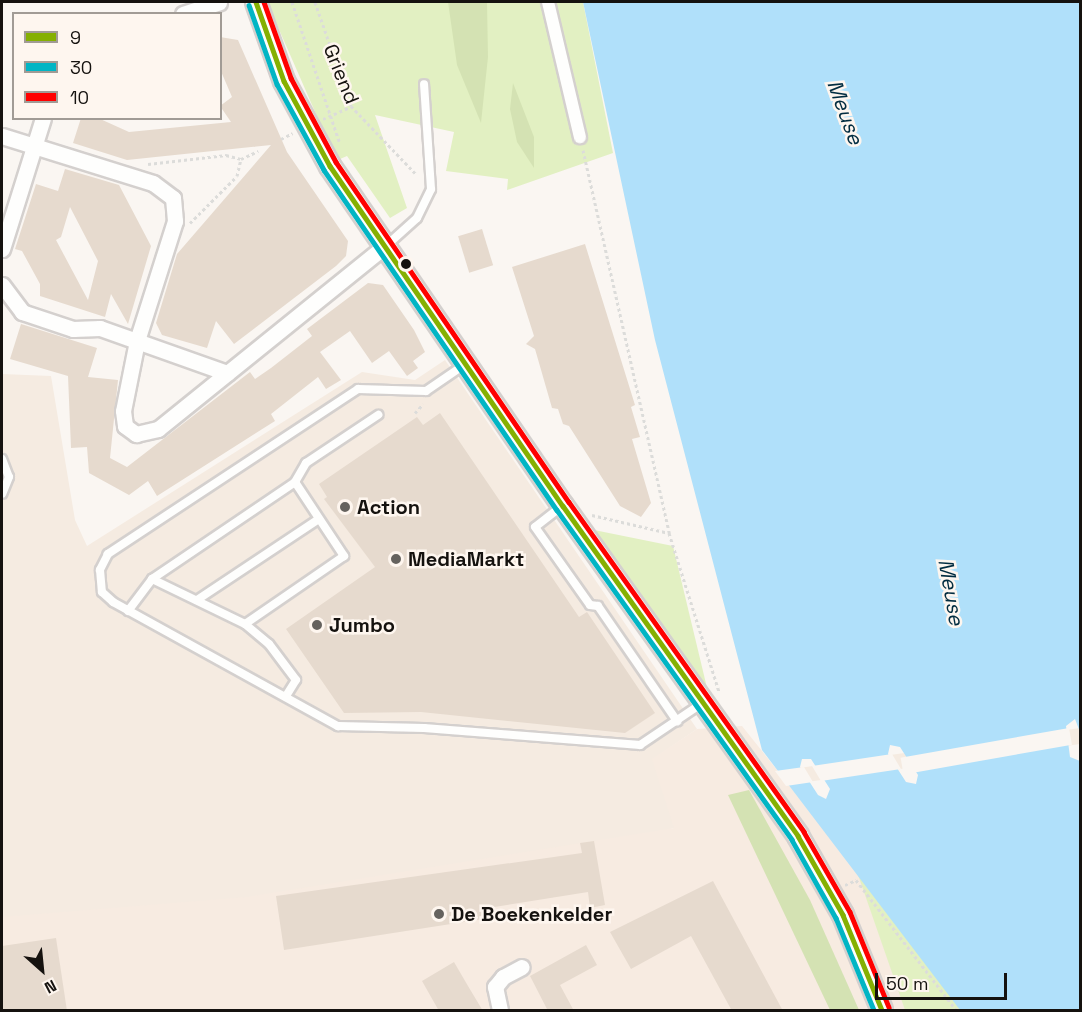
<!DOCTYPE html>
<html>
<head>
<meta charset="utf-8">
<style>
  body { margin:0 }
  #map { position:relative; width:1082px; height:1012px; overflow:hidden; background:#faf6f2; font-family:"Space Grotesk",sans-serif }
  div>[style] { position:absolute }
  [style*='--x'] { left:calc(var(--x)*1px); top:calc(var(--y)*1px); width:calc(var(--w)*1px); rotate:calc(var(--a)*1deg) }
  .built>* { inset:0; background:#f5ebe1 }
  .industrial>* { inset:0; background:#f7ebe1 }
  .green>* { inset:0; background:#e2f0c2 }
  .forest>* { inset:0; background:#d4e2b3 }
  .water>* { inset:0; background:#b0e0fa }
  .pier>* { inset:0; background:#faf6f2; transform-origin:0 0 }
  .building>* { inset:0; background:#e6dace; transform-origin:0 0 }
  .path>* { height:3px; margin-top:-1.5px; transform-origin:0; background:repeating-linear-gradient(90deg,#dcdcda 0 3px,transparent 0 6px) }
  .roads { filter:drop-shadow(2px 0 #d4d0ce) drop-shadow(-2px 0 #d4d0ce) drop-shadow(0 2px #d4d0ce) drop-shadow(0 -2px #d4d0ce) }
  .service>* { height:8px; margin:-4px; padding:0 4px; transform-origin:4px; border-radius:4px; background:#fefefd }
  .pedestrian>* { height:12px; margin:-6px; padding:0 6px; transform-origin:6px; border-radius:6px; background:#fefefd }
  .minor>* { height:15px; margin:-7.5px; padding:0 7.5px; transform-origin:7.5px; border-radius:7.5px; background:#fefefd }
  .tertiary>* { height:20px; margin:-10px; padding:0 10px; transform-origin:10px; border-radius:10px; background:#fefefd }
  .bus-1>* { height:4.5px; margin:-2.25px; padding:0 2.25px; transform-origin:2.25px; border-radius:2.25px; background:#85b002 }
  .bus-2>* { height:4.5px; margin:-2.25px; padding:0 2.25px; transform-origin:2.25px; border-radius:2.25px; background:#01b5c4 }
  .bus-3>* { height:4.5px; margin:-2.25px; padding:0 2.25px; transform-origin:2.25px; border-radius:2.25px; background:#f00 }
  .dots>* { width:16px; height:16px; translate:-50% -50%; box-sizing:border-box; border:3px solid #fef6ef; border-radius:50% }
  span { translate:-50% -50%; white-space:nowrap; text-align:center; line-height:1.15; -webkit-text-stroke:5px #fef6ef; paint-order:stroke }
  .street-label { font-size:20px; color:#15120f }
  .poi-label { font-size:20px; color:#15120f; font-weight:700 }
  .left { translate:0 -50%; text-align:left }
  .water-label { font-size:21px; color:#022d41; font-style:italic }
  .frame { position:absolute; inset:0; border:3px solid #15120f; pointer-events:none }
  .legend { position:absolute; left:12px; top:12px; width:210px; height:108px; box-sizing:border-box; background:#fef6ef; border:2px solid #a19b95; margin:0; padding:8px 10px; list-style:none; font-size:18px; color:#15120f }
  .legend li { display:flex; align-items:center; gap:12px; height:30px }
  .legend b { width:30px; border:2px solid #a19b95 }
  .north { position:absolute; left:12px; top:940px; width:60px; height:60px; -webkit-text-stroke:4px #fef6ef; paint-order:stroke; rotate:153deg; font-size:16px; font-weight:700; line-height:24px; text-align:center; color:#15120f }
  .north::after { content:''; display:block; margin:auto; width:21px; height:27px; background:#15120f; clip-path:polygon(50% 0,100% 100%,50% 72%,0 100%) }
  .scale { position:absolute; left:875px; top:973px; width:132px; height:27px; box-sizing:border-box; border:3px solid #15120f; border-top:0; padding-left:8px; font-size:18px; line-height:21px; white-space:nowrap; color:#15120f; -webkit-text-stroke:4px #fef6ef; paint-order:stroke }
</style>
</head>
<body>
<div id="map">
  <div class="built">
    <div style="clip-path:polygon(445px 360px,697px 729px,653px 759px,729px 778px,1080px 728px,1080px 744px,749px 790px,674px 828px,2px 1010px,2px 374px,51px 376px,75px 520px,87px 546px,362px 372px,415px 380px)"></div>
  </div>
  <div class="industrial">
    <div style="clip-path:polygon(742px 726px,856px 869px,913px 1010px,2px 1010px,2px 917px,247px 897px,674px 828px,652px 759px,697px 729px)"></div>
  </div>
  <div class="green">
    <div style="clip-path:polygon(267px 2px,583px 2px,613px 153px,507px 190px,508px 179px,446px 171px,454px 132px,375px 115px,407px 208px,390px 218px,347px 156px,340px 159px,323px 130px)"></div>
    <div style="clip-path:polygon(594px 530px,673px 546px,708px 692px)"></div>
    <div style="clip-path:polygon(856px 869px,956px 1003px,960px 1010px,905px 1010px)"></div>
  </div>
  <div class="forest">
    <div style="clip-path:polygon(448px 2px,487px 2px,488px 57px,481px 123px,457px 65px)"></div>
    <div style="clip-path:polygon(513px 83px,534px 137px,534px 168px,517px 142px,510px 109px)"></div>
    <div style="clip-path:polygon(749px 790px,810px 900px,859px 1010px,830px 1010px,728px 795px)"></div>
  </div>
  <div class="water">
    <div style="clip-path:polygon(evenodd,583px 2px,1080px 2px,1080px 732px,1075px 719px,1066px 726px,1070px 757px,1080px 761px,1080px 1010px,960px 1010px,762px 750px,655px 340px,583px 2px,890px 745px,900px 747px,918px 775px,916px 784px,906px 782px,888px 754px,890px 745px,583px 2px,802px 759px,811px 759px,830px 789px,826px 799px,818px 795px,800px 767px,802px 759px)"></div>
  </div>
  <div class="pier">
    <div style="left:1069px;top:728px;width:17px;height:171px;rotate:80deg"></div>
    <div style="clip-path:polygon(892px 754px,901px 769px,821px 781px,812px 766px)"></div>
    <div style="clip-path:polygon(804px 767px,813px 782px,786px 786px,775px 771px)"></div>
  </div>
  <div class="building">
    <div style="clip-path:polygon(220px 37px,238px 40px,287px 152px,348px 241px,346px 256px,336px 266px,234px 344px,216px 321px,207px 348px,162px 335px,156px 323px,177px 254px,271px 145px,127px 160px,73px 143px,81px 118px,98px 118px,129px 132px,231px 122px,220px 106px,232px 97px,220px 69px)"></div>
    <div style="clip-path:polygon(evenodd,65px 169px,119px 185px,151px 246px,128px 324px,111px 294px,105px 317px,40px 296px,40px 284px,22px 251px,15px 249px,36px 184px,58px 191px,65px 169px,70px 207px,98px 261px,88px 300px,56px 240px,61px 237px,70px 207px)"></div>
    <div style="left:482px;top:229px;width:38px;height:25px;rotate:73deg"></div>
    <div style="clip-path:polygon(585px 244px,635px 405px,631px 407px,640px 437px,632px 439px,651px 503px,641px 517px,620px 506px,569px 426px,563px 424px,558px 409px,552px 408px,535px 349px,526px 344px,534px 336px,512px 267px)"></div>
    <div style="clip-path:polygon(368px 283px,383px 285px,414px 330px,425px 352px,413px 361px,418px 368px,407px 376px,389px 351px,372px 363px,350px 331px,320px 352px,341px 380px,326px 389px,318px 377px,271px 414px,275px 421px,157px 496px,148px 481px,129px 495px,89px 473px,87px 447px,71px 448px,68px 376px,10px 359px,21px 324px,97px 348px,88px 377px,118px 380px,110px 458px,127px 467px,250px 372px,255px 379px,271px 368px,312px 336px,307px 329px)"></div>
    <div style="clip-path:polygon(440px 413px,579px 617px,587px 612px,655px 713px,625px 733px,421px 712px,344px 713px,286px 629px,375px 567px,324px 499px,327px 497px,319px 484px,417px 417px,423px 425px)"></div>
    <div style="clip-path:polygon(594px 841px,605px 905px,590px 908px,588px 892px,482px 909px,483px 919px,284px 950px,276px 896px,582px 853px,580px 843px)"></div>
    <div style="clip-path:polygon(713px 881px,783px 1011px,732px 1011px,691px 936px,631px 969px,610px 932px)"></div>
    <div style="clip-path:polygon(56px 938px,67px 1011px,2px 1011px,2px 946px)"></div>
    <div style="clip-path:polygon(586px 945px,597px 965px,560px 985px,574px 1011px,548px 1011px,530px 976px)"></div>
    <div style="clip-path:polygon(454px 962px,468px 986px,483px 1011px,439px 1011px,422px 981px)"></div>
  </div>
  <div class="path">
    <div style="--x:292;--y:2;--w:147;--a:71.3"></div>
    <div style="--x:315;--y:2;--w:110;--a:70.9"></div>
    <div style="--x:351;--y:106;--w:95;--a:46.3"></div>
    <div style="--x:323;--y:119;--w:30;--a:-24"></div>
    <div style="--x:281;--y:139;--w:13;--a:-27"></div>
    <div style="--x:583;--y:150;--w:393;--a:77.3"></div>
    <div style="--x:669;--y:533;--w:167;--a:72.5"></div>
    <div style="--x:148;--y:164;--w:79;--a:-6.6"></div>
    <div style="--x:226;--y:155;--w:16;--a:15"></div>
    <div style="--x:241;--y:159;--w:19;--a:-25"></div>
    <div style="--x:190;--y:223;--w:66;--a:-45"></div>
    <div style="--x:237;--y:176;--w:17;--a:-77"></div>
    <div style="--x:415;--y:413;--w:12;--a:-48"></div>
    <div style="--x:592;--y:515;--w:79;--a:13.2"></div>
    <div style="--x:845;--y:885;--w:12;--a:-24"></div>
    <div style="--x:856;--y:880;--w:164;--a:52.4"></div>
  </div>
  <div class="roads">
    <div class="service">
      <div style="--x:387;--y:245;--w:40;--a:-42"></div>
      <div style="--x:417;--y:218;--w:32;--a:-64"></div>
      <div style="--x:431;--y:189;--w:105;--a:-93.8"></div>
      <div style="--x:464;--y:365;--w:46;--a:145.6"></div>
      <div style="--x:426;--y:391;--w:68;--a:-178.3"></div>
      <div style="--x:358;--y:389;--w:300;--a:146.6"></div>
      <div style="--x:108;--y:554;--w:18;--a:117"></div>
      <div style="--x:100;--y:570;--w:22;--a:85"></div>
      <div style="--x:102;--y:592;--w:15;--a:42"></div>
      <div style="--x:113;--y:602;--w:257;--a:28.9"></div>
      <div style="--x:338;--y:726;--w:86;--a:1.3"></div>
      <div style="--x:424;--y:728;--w:217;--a:4.5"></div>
      <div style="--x:640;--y:745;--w:73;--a:-33.9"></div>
      <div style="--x:2;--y:459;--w:19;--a:69"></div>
      <div style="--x:9;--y:477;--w:18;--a:112"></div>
      <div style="--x:295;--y:482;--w:22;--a:-60"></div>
      <div style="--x:306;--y:463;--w:87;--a:-33.7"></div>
      <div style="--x:562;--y:506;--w:34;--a:142"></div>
      <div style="--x:535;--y:527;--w:95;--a:54.8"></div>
      <div style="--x:590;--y:605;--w:8;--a:7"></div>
      <div style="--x:598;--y:606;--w:140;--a:55.5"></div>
      <div style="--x:152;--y:579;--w:103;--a:25.8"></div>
      <div style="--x:245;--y:624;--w:31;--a:40"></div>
      <div style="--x:269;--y:644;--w:45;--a:53.1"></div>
      <div style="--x:296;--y:680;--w:19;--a:122"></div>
      <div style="--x:197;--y:600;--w:146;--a:-33.6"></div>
      <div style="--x:128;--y:611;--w:40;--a:-53"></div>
      <div style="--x:152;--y:579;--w:173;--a:-34.1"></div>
      <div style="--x:295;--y:482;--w:89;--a:56.5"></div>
      <div style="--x:344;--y:556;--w:120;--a:145.5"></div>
    </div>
    <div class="pedestrian">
      <div style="--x:548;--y:2;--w:139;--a:76.7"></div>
    </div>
    <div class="minor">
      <div style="--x:183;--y:14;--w:38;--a:-18"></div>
      <div style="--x:2;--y:136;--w:158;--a:17.3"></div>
      <div style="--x:153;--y:183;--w:25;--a:37"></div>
      <div style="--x:173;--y:198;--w:23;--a:85"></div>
      <div style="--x:175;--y:221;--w:126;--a:107.6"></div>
      <div style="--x:137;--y:341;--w:71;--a:101.3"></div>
      <div style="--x:123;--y:411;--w:15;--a:82"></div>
      <div style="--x:125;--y:426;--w:14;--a:36"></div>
      <div style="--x:136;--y:434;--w:23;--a:-13"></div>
      <div style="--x:158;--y:429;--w:292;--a:-38.9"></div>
      <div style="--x:2;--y:249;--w:137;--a:-72.6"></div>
      <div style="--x:2;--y:285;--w:34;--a:53"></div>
      <div style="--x:22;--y:312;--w:54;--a:18.4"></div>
      <div style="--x:73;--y:329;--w:27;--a:-2"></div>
      <div style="--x:100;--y:328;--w:135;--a:19.5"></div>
      <div style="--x:500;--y:1010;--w:24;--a:-102"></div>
      <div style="--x:495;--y:987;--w:13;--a:-51"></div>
      <div style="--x:503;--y:977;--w:21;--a:-28"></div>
    </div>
    <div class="tertiary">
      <div style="--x:256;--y:2;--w:84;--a:70.5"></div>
      <div style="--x:284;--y:81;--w:97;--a:61.6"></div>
      <div style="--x:330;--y:166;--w:412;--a:55.6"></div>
      <div style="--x:563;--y:506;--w:405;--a:54.5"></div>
      <div style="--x:798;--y:836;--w:91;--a:60.3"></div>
      <div style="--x:843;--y:915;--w:103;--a:67.7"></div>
    </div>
  </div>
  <div class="bus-1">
    <div style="--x:256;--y:2;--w:84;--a:70.5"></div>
    <div style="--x:284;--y:81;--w:97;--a:61.6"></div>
    <div style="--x:330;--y:166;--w:412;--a:55.6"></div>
    <div style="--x:563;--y:506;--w:405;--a:54.5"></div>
    <div style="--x:798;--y:836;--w:91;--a:60.3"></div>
    <div style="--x:843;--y:915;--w:103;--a:67.7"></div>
  </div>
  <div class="bus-2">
    <div style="--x:249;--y:5;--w:84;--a:70.5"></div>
    <div style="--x:277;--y:84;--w:98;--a:61.3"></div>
    <div style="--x:324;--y:170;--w:412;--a:55.6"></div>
    <div style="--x:557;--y:510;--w:405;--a:54.5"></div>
    <div style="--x:792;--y:840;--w:90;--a:60.6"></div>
    <div style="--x:836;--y:918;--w:100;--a:67.6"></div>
  </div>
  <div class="bus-3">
    <div style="--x:264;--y:2;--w:81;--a:70.4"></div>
    <div style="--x:291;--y:78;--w:95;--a:61.8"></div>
    <div style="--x:336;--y:162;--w:412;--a:55.6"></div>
    <div style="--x:569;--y:502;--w:405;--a:54.5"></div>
    <div style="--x:804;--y:832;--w:92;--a:60.1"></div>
    <div style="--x:850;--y:912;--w:103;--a:67.7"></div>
  </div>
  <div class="dots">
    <div style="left:406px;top:264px;background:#15120f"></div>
    <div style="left:345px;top:507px;background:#65625e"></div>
    <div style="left:396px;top:559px;background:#65625e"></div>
    <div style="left:317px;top:625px;background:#65625e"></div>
    <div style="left:439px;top:914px;background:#65625e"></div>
  </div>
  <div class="street-label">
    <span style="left:341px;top:74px;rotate:68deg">Griend</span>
  </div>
  <div class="poi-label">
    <span class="left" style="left:357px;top:507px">Action</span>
    <span class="left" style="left:408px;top:559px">MediaMarkt</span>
    <span class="left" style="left:329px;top:625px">Jumbo</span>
    <span class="left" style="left:451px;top:914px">De Boekenkelder</span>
  </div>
  <div class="water-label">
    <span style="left:845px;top:112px;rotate:70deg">Meuse</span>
    <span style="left:951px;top:592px;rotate:80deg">Meuse</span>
  </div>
  <div class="frame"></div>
  <ul class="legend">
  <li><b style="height:8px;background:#85b002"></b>9</li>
  <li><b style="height:8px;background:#01b5c4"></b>30</li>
  <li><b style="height:8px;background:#f00"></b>10</li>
  </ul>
  <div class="north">N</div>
  <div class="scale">50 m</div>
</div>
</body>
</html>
